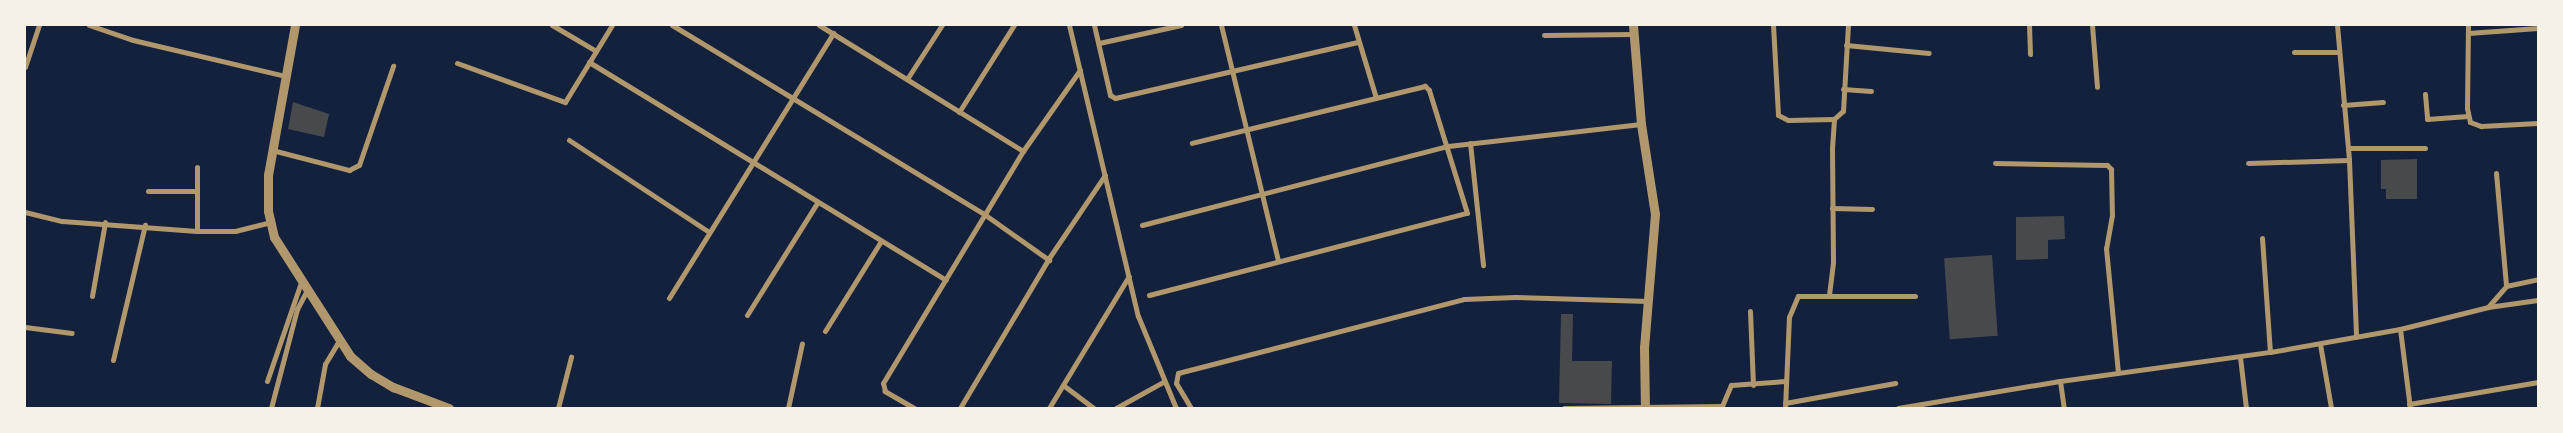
<!DOCTYPE html>
<html>
<head>
<meta charset="utf-8">
<style>
  body { margin:0 }
  #map { position:relative; width:2563px; height:433px; overflow:hidden; background:#14213d; font-family:"Open Sans",sans-serif }
  div>[style] { position:absolute }
  [style*='--x'] { left:calc(var(--x)*1px); top:calc(var(--y)*1px); width:calc(var(--w)*1px); rotate:calc(var(--a)*1deg) }
  .building>* { inset:0; background:#48494c; transform-origin:0 0 }
  .minor>* { height:5px; margin:-2.5px; padding:0 2.5px; transform-origin:2.5px; border-radius:2.5px; background:#b1986c }
  .tertiary>* { height:9px; margin:-4.5px; padding:0 4.5px; transform-origin:4.5px; border-radius:4.5px; background:#b1986c }
  span { translate:-50% -50%; white-space:nowrap; text-align:center; line-height:1.15; -webkit-text-stroke:5px #f6f1e7; paint-order:stroke }
  .frame { position:absolute; inset:0; border:26px solid #f6f1e7; pointer-events:none }
</style>
</head>
<body>
<div id="map">
  <div class="building">
    <div style="clip-path:polygon(293px 102px,329px 114px,324px 137px,288px 129px)"></div>
    <div style="clip-path:polygon(2417px 159px,2417px 199px,2386px 199px,2386px 189px,2381px 189px,2381px 160px)"></div>
    <div style="clip-path:polygon(2064px 216px,2065px 239px,2048px 240px,2048px 259px,2016px 260px,2016px 217px)"></div>
    <div style="left:1992px;top:255px;width:81px;height:48px;rotate:86deg"></div>
    <div style="clip-path:polygon(1561px 314px,1573px 314px,1572px 361px,1612px 361px,1611px 404px,1559px 403px)"></div>
  </div>
  <div class="minor">
    <div style="--x:89;--y:25;--w:46;--a:18.8"></div>
    <div style="--x:133;--y:40;--w:156;--a:13.3"></div>
    <div style="--x:552;--y:25;--w:51;--a:30.6"></div>
    <div style="--x:672;--y:25;--w:365;--a:31.2"></div>
    <div style="--x:984;--y:214;--w:80;--a:35.3"></div>
    <div style="--x:819;--y:25;--w:240;--a:31.7"></div>
    <div style="--x:1069;--y:25;--w:299;--a:76.7"></div>
    <div style="--x:1138;--y:316;--w:100;--a:67.6"></div>
    <div style="--x:1094;--y:25;--w:72;--a:77.1"></div>
    <div style="--x:1110;--y:95;--w:6;--a:31"></div>
    <div style="--x:1115;--y:98;--w:249;--a:-13"></div>
    <div style="--x:1221;--y:25;--w:243;--a:76.4"></div>
    <div style="--x:1354;--y:25;--w:76;--a:73.2"></div>
    <div style="--x:1773;--y:25;--w:90;--a:86.8"></div>
    <div style="--x:1778;--y:115;--w:11;--a:27"></div>
    <div style="--x:1788;--y:120;--w:46;--a:-1.2"></div>
    <div style="--x:2029;--y:25;--w:29;--a:88"></div>
    <div style="--x:2092;--y:25;--w:62;--a:85.4"></div>
    <div style="--x:2337;--y:25;--w:136;--a:84.9"></div>
    <div style="--x:2349;--y:160;--w:177;--a:87.7"></div>
    <div style="--x:2468;--y:25;--w:83;--a:90.7"></div>
    <div style="--x:2467;--y:108;--w:14;--a:78"></div>
    <div style="--x:2470;--y:122;--w:12;--a:20"></div>
    <div style="--x:2481;--y:126;--w:57;--a:-3"></div>
    <div style="--x:2468;--y:33;--w:70;--a:-4.1"></div>
    <div style="--x:1544;--y:35;--w:89;--a:-0.6"></div>
    <div style="--x:1099;--y:43;--w:84;--a:-12.4"></div>
    <div style="--x:1846;--y:45;--w:83;--a:5.5"></div>
    <div style="--x:2294;--y:52;--w:44;--a:0"></div>
    <div style="--x:589;--y:62;--w:418;--a:31.4"></div>
    <div style="--x:457;--y:63;--w:115;--a:19.9"></div>
    <div style="--x:565;--y:102;--w:90;--a:-58.6"></div>
    <div style="--x:25;--y:67;--w:44;--a:-71.6"></div>
    <div style="--x:907;--y:79;--w:64;--a:-57.1"></div>
    <div style="--x:1843;--y:89;--w:28;--a:4"></div>
    <div style="--x:2425;--y:94;--w:25;--a:85"></div>
    <div style="--x:2427;--y:119;--w:41;--a:-4.2"></div>
    <div style="--x:2343;--y:105;--w:40;--a:-4.3"></div>
    <div style="--x:959;--y:112;--w:103;--a:-57.7"></div>
    <div style="--x:569;--y:140;--w:168;--a:33.3"></div>
    <div style="--x:1470;--y:143;--w:123;--a:83.9"></div>
    <div style="--x:2348;--y:148;--w:77;--a:0"></div>
    <div style="--x:272;--y:150;--w:80;--a:14.6"></div>
    <div style="--x:349;--y:170;--w:11;--a:-27"></div>
    <div style="--x:359;--y:165;--w:105;--a:-71"></div>
    <div style="--x:1995;--y:163;--w:112;--a:1"></div>
    <div style="--x:2107;--y:165;--w:6;--a:45"></div>
    <div style="--x:2111;--y:169;--w:46;--a:88.8"></div>
    <div style="--x:2112;--y:215;--w:34;--a:100"></div>
    <div style="--x:2106;--y:248;--w:125;--a:84.5"></div>
    <div style="--x:2248;--y:163;--w:101;--a:-1.7"></div>
    <div style="--x:197;--y:167;--w:64;--a:90"></div>
    <div style="--x:2496;--y:173;--w:113;--a:84.9"></div>
    <div style="--x:148;--y:191;--w:49;--a:0"></div>
    <div style="--x:1832;--y:208;--w:40;--a:1.4"></div>
    <div style="--x:25;--y:212;--w:38;--a:14"></div>
    <div style="--x:62;--y:221;--w:135;--a:4.2"></div>
    <div style="--x:197;--y:231;--w:38;--a:0"></div>
    <div style="--x:235;--y:231;--w:36;--a:-14"></div>
    <div style="--x:1142;--y:225;--w:316;--a:-14.5"></div>
    <div style="--x:1448;--y:146;--w:194;--a:-6.5"></div>
    <div style="--x:2262;--y:238;--w:114;--a:86"></div>
    <div style="--x:1149;--y:295;--w:328;--a:-14.5"></div>
    <div style="--x:1467;--y:213;--w:129;--a:-107.2"></div>
    <div style="--x:1429;--y:90;--w:6;--a:-135"></div>
    <div style="--x:1425;--y:86;--w:240;--a:166.3"></div>
    <div style="--x:1829;--y:295;--w:33;--a:-83"></div>
    <div style="--x:1833;--y:262;--w:114;--a:-90.5"></div>
    <div style="--x:1832;--y:148;--w:29;--a:-86"></div>
    <div style="--x:1834;--y:119;--w:12;--a:-42"></div>
    <div style="--x:1843;--y:111;--w:86;--a:-86.7"></div>
    <div style="--x:92;--y:296;--w:75;--a:-80"></div>
    <div style="--x:669;--y:298;--w:312;--a:-58.2"></div>
    <div style="--x:2488;--y:307;--w:28;--a:-49"></div>
    <div style="--x:2506;--y:286;--w:33;--a:-12"></div>
    <div style="--x:1750;--y:311;--w:74;--a:87.7"></div>
    <div style="--x:747;--y:315;--w:132;--a:-58"></div>
    <div style="--x:25;--y:327;--w:47;--a:7.3"></div>
    <div style="--x:2400;--y:329;--w:80;--a:82.8"></div>
    <div style="--x:825;--y:331;--w:106;--a:-58.1"></div>
    <div style="--x:2320;--y:344;--w:65;--a:80.2"></div>
    <div style="--x:2240;--y:357;--w:51;--a:83.3"></div>
    <div style="--x:113;--y:360;--w:139;--a:-76.7"></div>
    <div style="--x:267;--y:381;--w:105;--a:-71"></div>
    <div style="--x:2060;--y:381;--w:27;--a:82"></div>
    <div style="--x:1063;--y:385;--w:39;--a:37"></div>
    <div style="--x:1785;--y:403;--w:112;--a:-10.3"></div>
    <div style="--x:2409;--y:404;--w:131;--a:-9.7"></div>
    <div style="--x:271;--y:408;--w:102;--a:-75.3"></div>
    <div style="--x:297;--y:309;--w:21;--a:-62"></div>
    <div style="--x:317;--y:408;--w:45;--a:-79.7"></div>
    <div style="--x:325;--y:364;--w:27;--a:-59"></div>
    <div style="--x:558;--y:408;--w:53;--a:-75.7"></div>
    <div style="--x:788;--y:408;--w:66;--a:-77.8"></div>
    <div style="--x:914;--y:408;--w:34;--a:-150"></div>
    <div style="--x:885;--y:391;--w:8;--a:-104"></div>
    <div style="--x:883;--y:383;--w:271;--a:-58.9"></div>
    <div style="--x:1023;--y:151;--w:99;--a:-54.9"></div>
    <div style="--x:960;--y:408;--w:174;--a:-59.3"></div>
    <div style="--x:1049;--y:258;--w:100;--a:-56"></div>
    <div style="--x:1049;--y:408;--w:154;--a:-58.8"></div>
    <div style="--x:1116;--y:408;--w:54;--a:-29"></div>
    <div style="--x:1191;--y:408;--w:29;--a:-121"></div>
    <div style="--x:1176;--y:383;--w:10;--a:-79"></div>
    <div style="--x:1178;--y:373;--w:295;--a:-14.5"></div>
    <div style="--x:1464;--y:299;--w:51;--a:-2.2"></div>
    <div style="--x:1515;--y:297;--w:133;--a:1.7"></div>
    <div style="--x:1564;--y:408;--w:158;--a:-0.7"></div>
    <div style="--x:1722;--y:406;--w:23;--a:-67"></div>
    <div style="--x:1731;--y:385;--w:55;--a:-4.2"></div>
    <div style="--x:1785;--y:408;--w:91;--a:-87.5"></div>
    <div style="--x:1789;--y:317;--w:23;--a:-67"></div>
    <div style="--x:1798;--y:296;--w:117;--a:0"></div>
    <div style="--x:1898;--y:408;--w:164;--a:-9.5"></div>
    <div style="--x:2060;--y:381;--w:212;--a:-7.9"></div>
    <div style="--x:2270;--y:352;--w:132;--a:-10"></div>
    <div style="--x:2400;--y:329;--w:91;--a:-14"></div>
    <div style="--x:2488;--y:307;--w:50;--a:-8"></div>
  </div>
  <div class="tertiary">
    <div style="--x:295;--y:25;--w:152;--a:100.2"></div>
    <div style="--x:268;--y:175;--w:36;--a:90"></div>
    <div style="--x:268;--y:211;--w:27;--a:77"></div>
    <div style="--x:274;--y:237;--w:141;--a:57.4"></div>
    <div style="--x:350;--y:356;--w:28;--a:41"></div>
    <div style="--x:371;--y:374;--w:26;--a:31"></div>
    <div style="--x:393;--y:387;--w:60;--a:20.6"></div>
    <div style="--x:1633;--y:25;--w:99;--a:85.4"></div>
    <div style="--x:1641;--y:124;--w:91;--a:81.2"></div>
    <div style="--x:1655;--y:214;--w:133;--a:94.7"></div>
    <div style="--x:1644;--y:347;--w:61;--a:89.1"></div>
  </div>
  <div class="frame"></div>
</div>
</body>
</html>
